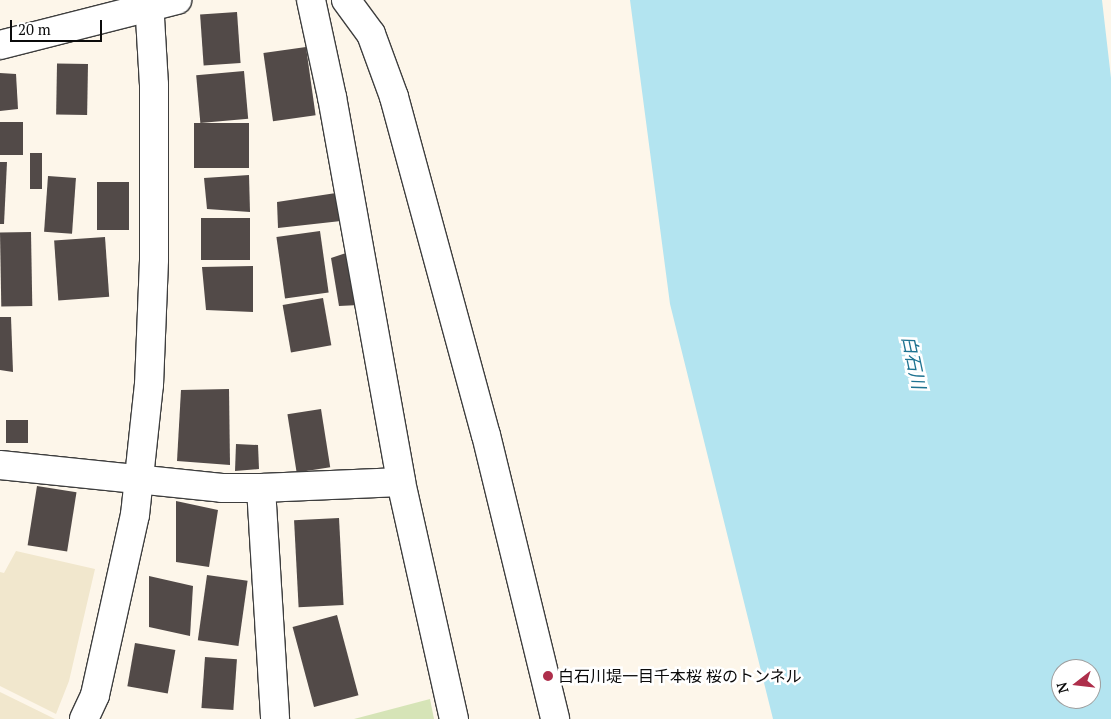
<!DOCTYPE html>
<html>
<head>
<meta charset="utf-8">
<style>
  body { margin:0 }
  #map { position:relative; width:1111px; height:719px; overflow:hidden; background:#fdf6ea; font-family:"PT Serif","Noto Sans JP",serif }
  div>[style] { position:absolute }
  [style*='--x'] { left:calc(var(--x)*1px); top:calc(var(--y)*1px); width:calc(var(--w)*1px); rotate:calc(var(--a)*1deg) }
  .farmland>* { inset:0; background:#f1e7cd }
  .green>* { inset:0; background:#d6e4b7 }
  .water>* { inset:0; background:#b3e4f0 }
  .building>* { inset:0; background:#524a48; transform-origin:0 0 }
  .roads { filter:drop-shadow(1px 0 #3e3e3e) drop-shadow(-1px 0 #3e3e3e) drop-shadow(0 1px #3e3e3e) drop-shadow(0 -1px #3e3e3e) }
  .minor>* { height:28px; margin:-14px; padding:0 14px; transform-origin:14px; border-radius:14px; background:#fff }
  .tertiary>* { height:28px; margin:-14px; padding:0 14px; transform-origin:14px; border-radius:14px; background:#fff }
  .dots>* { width:14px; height:14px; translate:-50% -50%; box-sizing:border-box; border:2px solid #fff; border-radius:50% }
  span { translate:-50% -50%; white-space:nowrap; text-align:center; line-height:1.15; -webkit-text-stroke:5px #fff; paint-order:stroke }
  .poi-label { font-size:16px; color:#0b0b0b }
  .left { translate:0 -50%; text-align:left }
  .water-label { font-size:18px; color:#1f7391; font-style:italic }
  .north { position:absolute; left:1051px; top:659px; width:50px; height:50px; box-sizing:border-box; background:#fff; border:1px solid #9d9d9d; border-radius:50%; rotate:254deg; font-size:14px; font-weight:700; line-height:20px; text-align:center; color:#0b0b0b }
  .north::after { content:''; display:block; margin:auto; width:18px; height:22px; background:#ae2f4b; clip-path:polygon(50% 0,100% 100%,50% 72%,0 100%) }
  .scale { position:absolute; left:10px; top:20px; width:92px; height:22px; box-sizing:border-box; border:2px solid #0b0b0b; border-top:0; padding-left:6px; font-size:15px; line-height:18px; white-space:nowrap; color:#0b0b0b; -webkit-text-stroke:4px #fff; paint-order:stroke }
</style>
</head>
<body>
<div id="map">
  <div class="farmland">
    <div style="clip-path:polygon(16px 551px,95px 569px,69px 681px,56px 714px,0 686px,0 572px,4px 573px)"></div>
    <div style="clip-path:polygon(0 692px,55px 719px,0 719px)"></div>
  </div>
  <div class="green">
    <div style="clip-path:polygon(430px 699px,434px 719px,354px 719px)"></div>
  </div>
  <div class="water">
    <div style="clip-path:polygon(evenodd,630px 0,1102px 0,1111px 78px,1111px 719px,773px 719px,670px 304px,630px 0,1061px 669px,1091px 669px,1091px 699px,1061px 699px,1061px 669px)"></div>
  </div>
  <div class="building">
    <div style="left:237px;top:12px;width:51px;height:37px;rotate:86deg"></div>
    <div style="left:306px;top:47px;width:69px;height:43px;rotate:82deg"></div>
    <div style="left:88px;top:64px;width:51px;height:31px;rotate:91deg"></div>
    <div style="left:244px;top:71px;width:48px;height:48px;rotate:85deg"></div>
    <div style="clip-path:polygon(0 73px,16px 74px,18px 109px,0 111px)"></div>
    <div style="left:0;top:122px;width:23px;height:33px"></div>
    <div style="left:194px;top:123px;width:55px;height:45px"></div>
    <div style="left:30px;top:153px;width:12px;height:36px"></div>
    <div style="clip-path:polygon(0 162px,7px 162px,4px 224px,0 224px)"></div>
    <div style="clip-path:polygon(249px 175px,250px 212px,207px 209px,204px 178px)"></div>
    <div style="left:48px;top:176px;width:28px;height:56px;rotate:4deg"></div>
    <div style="left:97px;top:182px;width:32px;height:48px"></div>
    <div style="clip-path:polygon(336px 193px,341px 221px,278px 228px,277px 202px)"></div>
    <div style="left:250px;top:218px;width:42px;height:49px;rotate:90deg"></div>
    <div style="left:320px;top:231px;width:62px;height:44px;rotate:82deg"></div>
    <div style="left:31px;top:232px;width:74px;height:31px;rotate:89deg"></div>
    <div style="left:105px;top:237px;width:60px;height:51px;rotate:86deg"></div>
    <div style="clip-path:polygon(349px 252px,359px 305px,339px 306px,331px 258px)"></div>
    <div style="clip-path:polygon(253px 266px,253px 312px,206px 310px,202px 267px)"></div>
    <div style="left:323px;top:298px;width:48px;height:41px;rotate:80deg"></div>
    <div style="clip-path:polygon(0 317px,11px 317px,13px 372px,0 370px)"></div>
    <div style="clip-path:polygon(229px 389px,230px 465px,177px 461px,181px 390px)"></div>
    <div style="left:321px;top:409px;width:59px;height:34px;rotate:81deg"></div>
    <div style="left:6px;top:420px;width:22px;height:23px"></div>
    <div style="clip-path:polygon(236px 444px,258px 445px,259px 469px,235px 471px)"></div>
    <div style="left:37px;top:486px;width:40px;height:60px;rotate:9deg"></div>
    <div style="clip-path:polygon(176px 501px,218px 510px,209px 567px,176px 562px)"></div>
    <div style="left:339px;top:518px;width:87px;height:45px;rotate:87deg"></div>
    <div style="left:207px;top:575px;width:41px;height:66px;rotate:8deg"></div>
    <div style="clip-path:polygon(149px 576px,193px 586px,190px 636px,149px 627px)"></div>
    <div style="left:337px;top:615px;width:83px;height:46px;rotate:75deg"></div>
    <div style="left:135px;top:643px;width:41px;height:44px;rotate:10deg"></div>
    <div style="left:205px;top:657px;width:32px;height:51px;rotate:4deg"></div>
  </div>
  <div class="roads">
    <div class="minor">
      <div style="--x:311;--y:0;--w:99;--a:77.8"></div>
      <div style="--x:332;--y:97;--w:391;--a:79.8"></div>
      <div style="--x:401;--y:482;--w:243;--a:77.4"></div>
      <div style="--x:346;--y:0;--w:42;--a:53.7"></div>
      <div style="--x:371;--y:34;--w:67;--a:69.9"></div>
      <div style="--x:394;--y:97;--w:350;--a:74.8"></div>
      <div style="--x:486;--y:435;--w:292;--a:76.3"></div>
      <div style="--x:0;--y:45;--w:183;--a:-14.3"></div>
      <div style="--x:0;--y:465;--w:223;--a:5.9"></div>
      <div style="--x:222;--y:488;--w:39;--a:0"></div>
      <div style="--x:261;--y:488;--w:140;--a:-2.5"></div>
      <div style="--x:261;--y:488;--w:231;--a:86.5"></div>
    </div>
    <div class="tertiary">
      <div style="--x:84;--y:719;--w:26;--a:-65"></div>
      <div style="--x:95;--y:695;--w:184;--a:-77.5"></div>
      <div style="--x:135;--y:515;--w:131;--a:-83.9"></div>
      <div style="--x:149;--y:385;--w:126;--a:-87.7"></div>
      <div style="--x:154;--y:259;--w:174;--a:-90"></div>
      <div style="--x:154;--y:85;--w:85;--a:-93.4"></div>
    </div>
  </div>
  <div class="dots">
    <div style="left:548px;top:676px;background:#ae2f4b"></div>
  </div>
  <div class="poi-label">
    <span class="left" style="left:558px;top:676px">白石川堤一目千本桜 桜のトンネル</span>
  </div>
  <div class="water-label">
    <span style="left:914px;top:362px;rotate:78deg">白石川</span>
  </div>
  <div class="north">N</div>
  <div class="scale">20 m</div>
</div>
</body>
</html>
